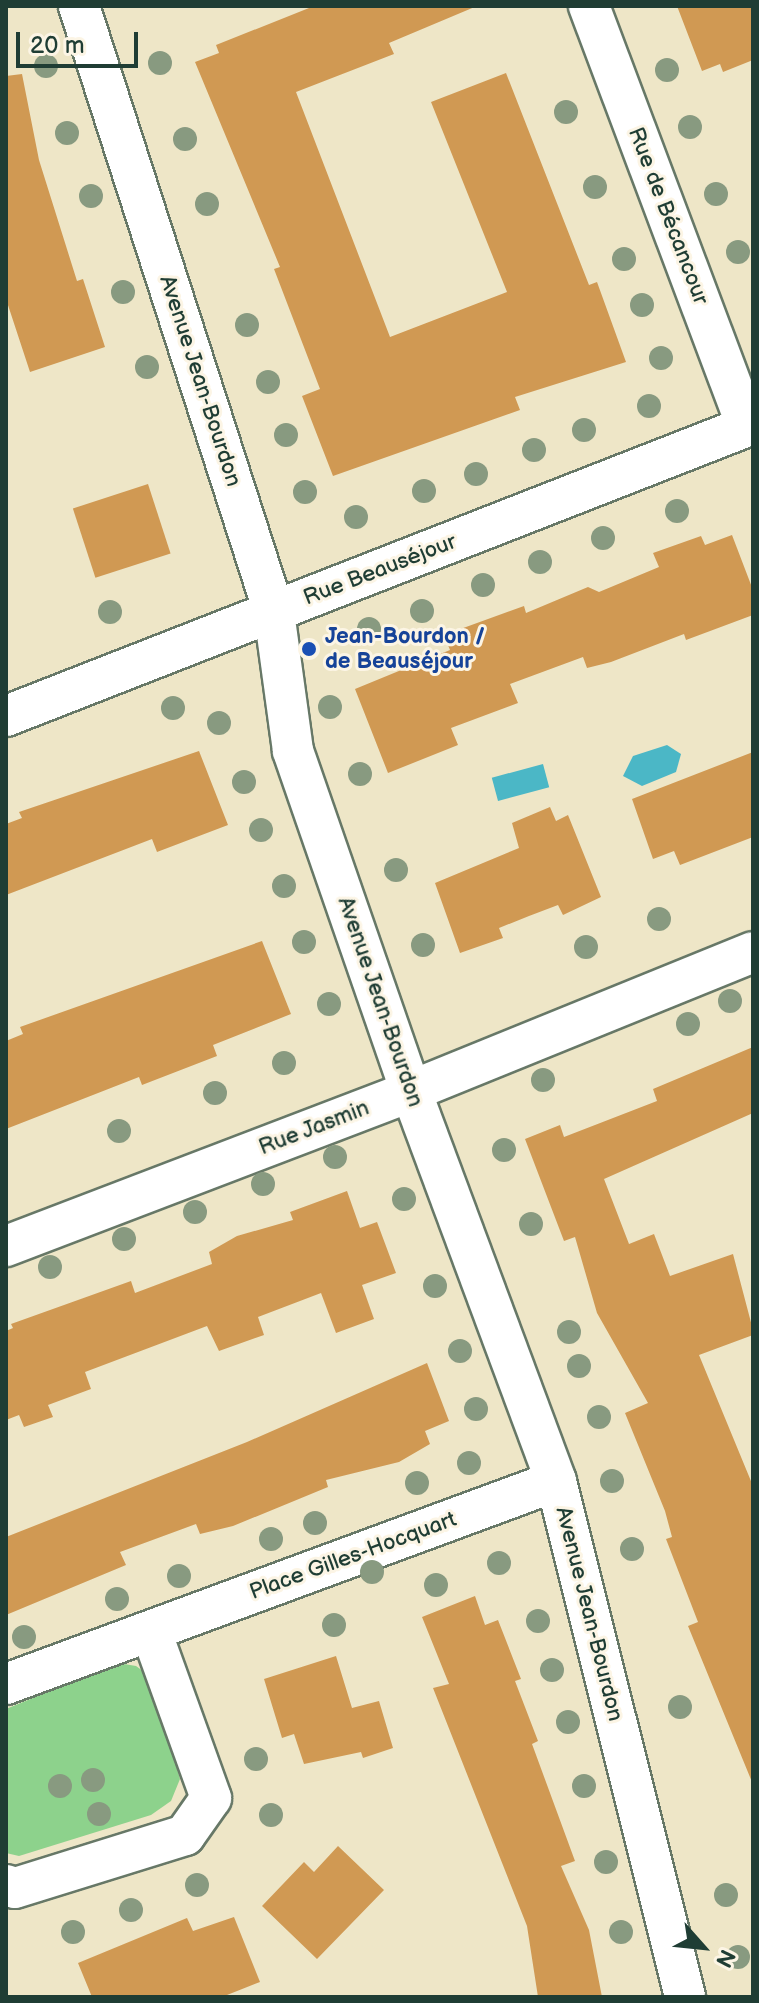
<!DOCTYPE html>
<html>
<head>
<meta charset="utf-8">
<style>
  body { margin:0 }
  #map { position:relative; width:759px; height:2003px; overflow:hidden; background:#eee6c7; font-family:"Balsamiq Sans",sans-serif }
  div>[style] { position:absolute }
  [style*='--x'] { left:calc(var(--x)*1px); top:calc(var(--y)*1px); width:calc(var(--w)*1px); rotate:calc(var(--a)*1deg) }
  .green>* { inset:0; background:#8dd28c }
  .water>* { inset:0; background:#4bb7c6; transform-origin:0 0 }
  .building>* { inset:0; background:#d09953; transform-origin:0 0 }
  .roads { filter:drop-shadow(2px 0 #677867) drop-shadow(-2px 0 #677867) drop-shadow(0 2px #677867) drop-shadow(0 -2px #677867) }
  .street>* { height:40px; margin:-20px; padding:0 20px; transform-origin:20px; border-radius:20px; background:#fff }
  .trees>* { width:24px; height:24px; margin:-12px; border-radius:50%; background:#889a80 }
  .dots>* { width:22px; height:22px; translate:-50% -50%; box-sizing:border-box; border:4px solid #fcf5e5; border-radius:50% }
  span { translate:-50% -50%; white-space:nowrap; text-align:center; line-height:1.15; -webkit-text-stroke:6px #fcf5e5; paint-order:stroke }
  .street-label { font-size:22px; color:#1f3d34 }
  .transit-label { font-size:22px; color:#164399; font-weight:700 }
  .left { translate:0 -50%; text-align:left }
  .frame { position:absolute; inset:0; border:8px solid #1f3d34; pointer-events:none }
  .north { position:absolute; left:663px; top:1907px; width:80px; height:80px; -webkit-text-stroke:6px #fcf5e5; paint-order:stroke; rotate:117deg; font-size:22px; font-weight:700; line-height:32px; text-align:center; color:#1f3d34 }
  .north::after { content:''; display:block; margin:auto; width:28px; height:36px; background:#1f3d34; clip-path:polygon(50% 0,100% 100%,50% 72%,0 100%) }
  .scale { position:absolute; left:16px; top:32px; width:122px; height:36px; box-sizing:border-box; border:4px solid #1f3d34; border-top:0; padding-left:10px; font-size:24px; line-height:28px; white-space:nowrap; color:#1f3d34; -webkit-text-stroke:6px #fcf5e5; paint-order:stroke }
</style>
</head>
<body>
<div id="map">
  <div class="green">
    <div style="clip-path:polygon(118px 1663px,136px 1666px,151px 1677px,180px 1779px,171px 1801px,151px 1815px,19px 1856px,6px 1853px,6px 1709px)"></div>
  </div>
  <div class="water">
    <div style="clip-path:polygon(667px 745px,681px 754px,676px 772px,642px 786px,623px 776px,633px 756px)"></div>
    <div style="left:543px;top:764px;width:24px;height:53px;rotate:75deg"></div>
  </div>
  <div class="building">
    <div style="clip-path:polygon(314px 6px,477px 6px,389px 43px,394px 54px,296px 92px,390px 337px,507px 292px,431px 102px,506px 73px,589px 285px,597px 282px,626px 362px,515px 397px,520px 410px,333px 476px,302px 396px,320px 389px,274px 269px,280px 267px,195px 62px,219px 53px,216px 45px)"></div>
    <div style="clip-path:polygon(677px 6px,753px 6px,753px 60px,723px 72px,720px 64px,702px 71px)"></div>
    <div style="clip-path:polygon(22px 74px,39px 160px,77px 281px,83px 279px,105px 347px,30px 372px,6px 299px,6px 76px)"></div>
    <div style="left:148px;top:484px;width:73px;height:79px;rotate:72deg"></div>
    <div style="clip-path:polygon(732px 535px,753px 590px,753px 615px,686px 640px,684px 634px,611px 662px,587px 668px,583px 657px,510px 684px,518px 703px,451px 728px,458px 745px,388px 773px,355px 689px,450px 650px,444px 635px,524px 606px,526px 613px,588px 587px,599px 592px,659px 567px,653px 553px,701px 536px,705px 545px)"></div>
    <div style="clip-path:polygon(199px 751px,228px 825px,157px 852px,152px 839px,6px 895px,6px 824px,22px 818px,19px 812px)"></div>
    <div style="clip-path:polygon(753px 752px,753px 837px,680px 865px,674px 851px,653px 859px,632px 799px)"></div>
    <div style="clip-path:polygon(550px 807px,556px 821px,568px 815px,601px 897px,563px 915px,558px 905px,529px 916px,499px 928px,503px 938px,460px 953px,435px 883px,519px 848px,512px 823px)"></div>
    <div style="clip-path:polygon(262px 941px,291px 1014px,213px 1045px,217px 1056px,142px 1085px,139px 1077px,6px 1129px,6px 1041px,23px 1034px,20px 1027px)"></div>
    <div style="clip-path:polygon(753px 1047px,753px 1113px,604px 1179px,629px 1244px,654px 1234px,670px 1276px,733px 1254px,753px 1330px,753px 1335px,699px 1355px,753px 1486px,752px 1782px,688px 1626px,698px 1622px,666px 1539px,672px 1537px,665px 1511px,625px 1413px,648px 1403px,597px 1313px,575px 1237px,564px 1241px,525px 1139px,560px 1125px,564px 1137px,657px 1101px,653px 1089px)"></div>
    <div style="clip-path:polygon(347px 1191px,360px 1228px,377px 1222px,396px 1273px,362px 1285px,374px 1319px,336px 1333px,321px 1293px,258px 1317px,264px 1335px,219px 1351px,207px 1326px,85px 1372px,91px 1389px,48px 1405px,53px 1417px,24px 1427px,19px 1415px,6px 1420px,6px 1331px,13px 1328px,11px 1324px,131px 1281px,135px 1293px,212px 1264px,209px 1252px,237px 1236px,293px 1220px,290px 1212px)"></div>
    <div style="clip-path:polygon(427px 1363px,449px 1421px,425px 1431px,430px 1444px,399px 1462px,326px 1480px,328px 1487px,233px 1526px,200px 1534px,196px 1524px,120px 1552px,126px 1565px,6px 1615px,6px 1537px,247px 1442px)"></div>
    <div style="clip-path:polygon(475px 1596px,485px 1625px,498px 1620px,521px 1679px,515px 1681px,538px 1741px,532px 1744px,575px 1861px,561px 1866px,589px 1930px,602px 1997px,538px 1997px,527px 1926px,433px 1688px,449px 1684px,422px 1617px)"></div>
    <div style="clip-path:polygon(336px 1656px,352px 1708px,379px 1701px,393px 1748px,363px 1758px,361px 1752px,304px 1764px,294px 1734px,282px 1738px,264px 1679px)"></div>
    <div style="clip-path:polygon(338px 1846px,384px 1890px,317px 1959px,262px 1906px,304px 1862px,314px 1872px)"></div>
    <div style="clip-path:polygon(234px 1917px,260px 1982px,222px 1997px,92px 1997px,78px 1963px,187px 1918px,193px 1931px)"></div>
  </div>
  <div class="roads">
    <div class="street">
      <div style="--x:79;--y:6;--w:637;--a:72.16"></div>
      <div style="--x:274;--y:612;--w:140;--a:82.2"></div>
      <div style="--x:293;--y:751;--w:360;--a:70.9"></div>
      <div style="--x:411;--y:1091;--w:416;--a:69.6"></div>
      <div style="--x:556;--y:1481;--w:532;--a:75.96"></div>
      <div style="--x:589;--y:6;--w:449;--a:69.4"></div>
      <div style="--x:6;--y:716;--w:802;--a:-21.35"></div>
      <div style="--x:6;--y:1246;--w:434;--a:-20.9"></div>
      <div style="--x:411;--y:1091;--w:369;--a:-22.1"></div>
      <div style="--x:6;--y:1684;--w:586;--a:-20.26"></div>
      <div style="--x:6;--y:1885;--w:9;--a:18"></div>
      <div style="--x:15;--y:1888;--w:178;--a:-17.3"></div>
      <div style="--x:185;--y:1835;--w:45;--a:-54.9"></div>
      <div style="--x:211;--y:1798;--w:177;--a:-109.8"></div>
    </div>
  </div>
  <div class="trees">
    <div style="left:160px;top:63px"></div>
    <div style="left:46px;top:66px"></div>
    <div style="left:667px;top:70px"></div>
    <div style="left:566px;top:112px"></div>
    <div style="left:690px;top:127px"></div>
    <div style="left:67px;top:133px"></div>
    <div style="left:185px;top:139px"></div>
    <div style="left:595px;top:187px"></div>
    <div style="left:716px;top:194px"></div>
    <div style="left:91px;top:196px"></div>
    <div style="left:207px;top:204px"></div>
    <div style="left:738px;top:252px"></div>
    <div style="left:624px;top:259px"></div>
    <div style="left:123px;top:292px"></div>
    <div style="left:642px;top:305px"></div>
    <div style="left:247px;top:325px"></div>
    <div style="left:661px;top:358px"></div>
    <div style="left:147px;top:367px"></div>
    <div style="left:268px;top:382px"></div>
    <div style="left:649px;top:406px"></div>
    <div style="left:584px;top:430px"></div>
    <div style="left:286px;top:435px"></div>
    <div style="left:534px;top:450px"></div>
    <div style="left:476px;top:474px"></div>
    <div style="left:424px;top:491px"></div>
    <div style="left:305px;top:492px"></div>
    <div style="left:677px;top:511px"></div>
    <div style="left:356px;top:517px"></div>
    <div style="left:603px;top:538px"></div>
    <div style="left:540px;top:562px"></div>
    <div style="left:483px;top:585px"></div>
    <div style="left:422px;top:611px"></div>
    <div style="left:110px;top:612px"></div>
    <div style="left:369px;top:629px"></div>
    <div style="left:330px;top:707px"></div>
    <div style="left:173px;top:708px"></div>
    <div style="left:219px;top:723px"></div>
    <div style="left:360px;top:774px"></div>
    <div style="left:244px;top:782px"></div>
    <div style="left:261px;top:830px"></div>
    <div style="left:396px;top:870px"></div>
    <div style="left:284px;top:886px"></div>
    <div style="left:659px;top:919px"></div>
    <div style="left:304px;top:942px"></div>
    <div style="left:423px;top:945px"></div>
    <div style="left:586px;top:947px"></div>
    <div style="left:730px;top:1001px"></div>
    <div style="left:329px;top:1004px"></div>
    <div style="left:688px;top:1024px"></div>
    <div style="left:284px;top:1063px"></div>
    <div style="left:543px;top:1080px"></div>
    <div style="left:215px;top:1093px"></div>
    <div style="left:119px;top:1131px"></div>
    <div style="left:504px;top:1150px"></div>
    <div style="left:335px;top:1157px"></div>
    <div style="left:263px;top:1184px"></div>
    <div style="left:404px;top:1199px"></div>
    <div style="left:195px;top:1212px"></div>
    <div style="left:531px;top:1224px"></div>
    <div style="left:124px;top:1239px"></div>
    <div style="left:50px;top:1267px"></div>
    <div style="left:435px;top:1286px"></div>
    <div style="left:569px;top:1332px"></div>
    <div style="left:460px;top:1351px"></div>
    <div style="left:579px;top:1366px"></div>
    <div style="left:476px;top:1409px"></div>
    <div style="left:599px;top:1417px"></div>
    <div style="left:469px;top:1463px"></div>
    <div style="left:612px;top:1481px"></div>
    <div style="left:417px;top:1483px"></div>
    <div style="left:315px;top:1523px"></div>
    <div style="left:271px;top:1539px"></div>
    <div style="left:632px;top:1549px"></div>
    <div style="left:499px;top:1563px"></div>
    <div style="left:372px;top:1572px"></div>
    <div style="left:179px;top:1576px"></div>
    <div style="left:436px;top:1585px"></div>
    <div style="left:117px;top:1599px"></div>
    <div style="left:538px;top:1621px"></div>
    <div style="left:334px;top:1625px"></div>
    <div style="left:24px;top:1637px"></div>
    <div style="left:552px;top:1670px"></div>
    <div style="left:680px;top:1707px"></div>
    <div style="left:568px;top:1722px"></div>
    <div style="left:256px;top:1759px"></div>
    <div style="left:93px;top:1780px"></div>
    <div style="left:60px;top:1786px"></div>
    <div style="left:584px;top:1786px"></div>
    <div style="left:99px;top:1814px"></div>
    <div style="left:271px;top:1815px"></div>
    <div style="left:606px;top:1862px"></div>
    <div style="left:197px;top:1885px"></div>
    <div style="left:726px;top:1895px"></div>
    <div style="left:131px;top:1910px"></div>
    <div style="left:73px;top:1932px"></div>
    <div style="left:621px;top:1932px"></div>
    <div style="left:738px;top:1957px"></div>
  </div>
  <div class="dots">
    <div style="left:309px;top:649px;background:#1a4fb4"></div>
  </div>
  <div class="street-label">
    <span style="left:668px;top:216px;rotate:69deg">Rue de Bécancour</span>
    <span style="left:200px;top:381px;rotate:72deg">Avenue Jean-Bourdon</span>
    <span style="left:380px;top:570px;rotate:-21deg">Rue Beauséjour</span>
    <span style="left:380px;top:1002px;rotate:71deg">Avenue Jean-Bourdon</span>
    <span style="left:314px;top:1128px;rotate:-21deg">Rue Jasmin</span>
    <span style="left:353px;top:1556px;rotate:-20deg">Place Gilles-Hocquart</span>
    <span style="left:589px;top:1614px;rotate:76deg">Avenue Jean-Bourdon</span>
  </div>
  <div class="transit-label">
    <span class="left" style="left:325px;top:649px">Jean-Bourdon /<br>de Beauséjour</span>
  </div>
  <div class="frame"></div>
  <div class="north">N</div>
  <div class="scale">20 m</div>
</div>
</body>
</html>
